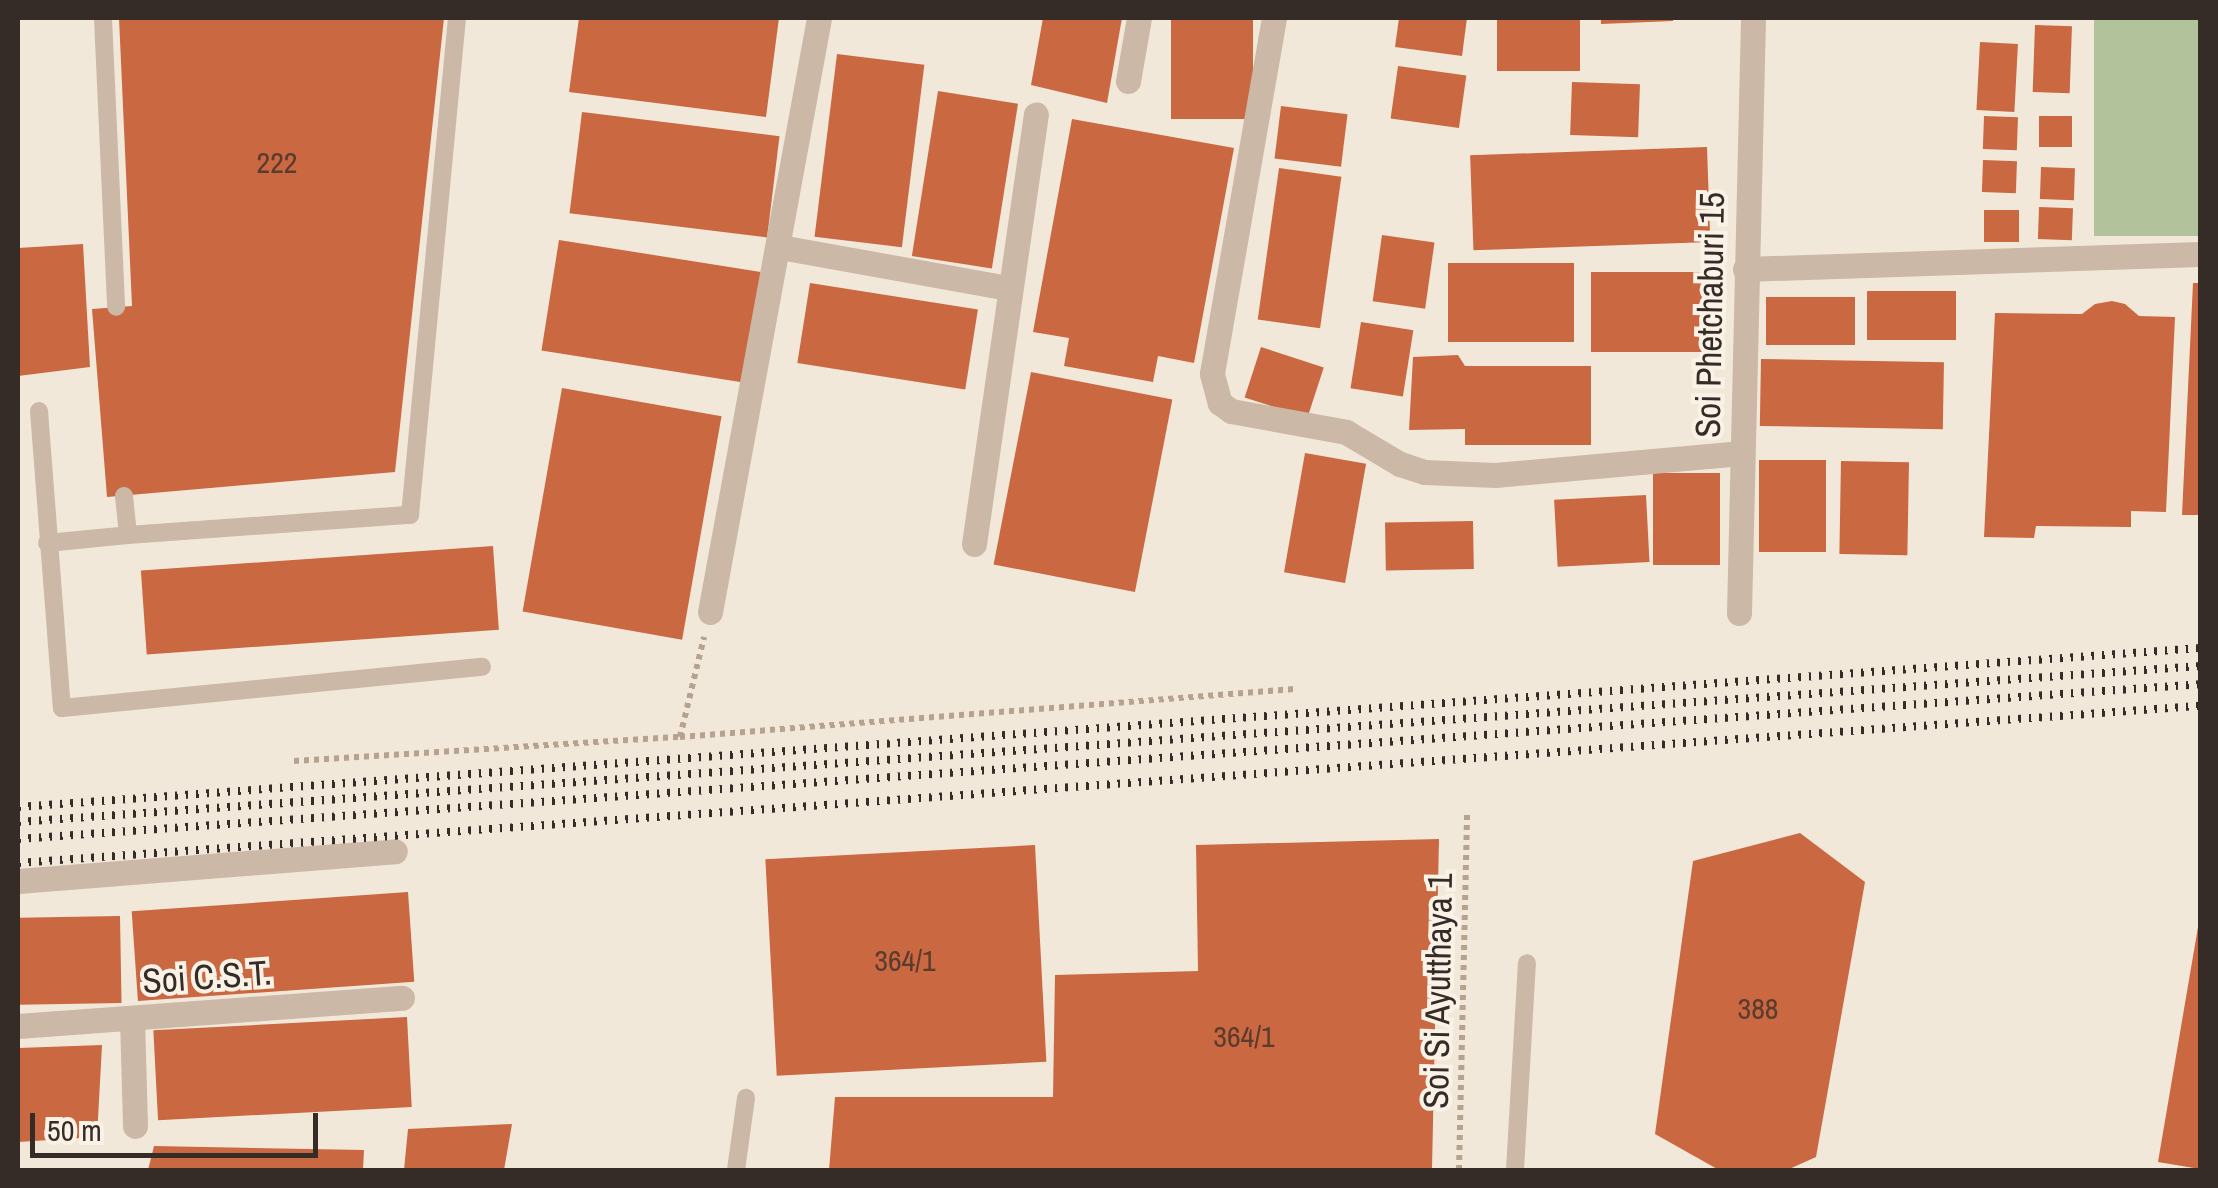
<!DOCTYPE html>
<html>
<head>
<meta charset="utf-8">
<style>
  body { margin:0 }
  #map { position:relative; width:2218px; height:1188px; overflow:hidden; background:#f2e8da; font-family:"Archivo Narrow",sans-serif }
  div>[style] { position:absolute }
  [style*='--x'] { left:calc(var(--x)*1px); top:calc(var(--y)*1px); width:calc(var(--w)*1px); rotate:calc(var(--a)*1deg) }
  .green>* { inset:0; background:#b2c29a; transform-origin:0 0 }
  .building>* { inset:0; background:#ca6841; transform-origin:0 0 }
  .path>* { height:6px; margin-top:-3px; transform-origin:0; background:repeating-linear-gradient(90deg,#b7a290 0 5px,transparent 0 10px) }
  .service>* { height:18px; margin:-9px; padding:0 9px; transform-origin:9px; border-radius:9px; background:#cbb8a6 }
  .minor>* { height:25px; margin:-12.5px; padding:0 12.5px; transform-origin:12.5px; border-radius:12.5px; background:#cbb8a6 }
  .rail>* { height:8px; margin-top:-4px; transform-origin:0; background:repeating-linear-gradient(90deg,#362c27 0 2.5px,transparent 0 10.5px) }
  span { translate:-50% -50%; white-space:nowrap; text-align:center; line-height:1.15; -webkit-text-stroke:8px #faf2e6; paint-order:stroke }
  .number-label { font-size:30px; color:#5b3b2e }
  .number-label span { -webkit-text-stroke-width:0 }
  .street-label { font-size:35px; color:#362c27 }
  .frame { position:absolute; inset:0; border:20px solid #362c27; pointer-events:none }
  .scale { position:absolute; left:30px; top:1113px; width:288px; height:45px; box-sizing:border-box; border:5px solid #362c27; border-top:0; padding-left:12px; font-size:30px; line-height:35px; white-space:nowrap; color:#362c27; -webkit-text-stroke:8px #faf2e6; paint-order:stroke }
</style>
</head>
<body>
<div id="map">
  <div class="green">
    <div style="left:2094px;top:18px;width:106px;height:218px"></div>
  </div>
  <div class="building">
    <div style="clip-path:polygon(119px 18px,444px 18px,395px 472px,107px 497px,92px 309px,132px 306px)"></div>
    <div style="clip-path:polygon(579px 18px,779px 18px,766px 117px,569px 92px)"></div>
    <div style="clip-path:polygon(1043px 18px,1122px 18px,1107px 103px,1031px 85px)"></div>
    <div style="left:1171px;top:18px;width:82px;height:101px"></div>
    <div style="clip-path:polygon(1399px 18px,1467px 18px,1462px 56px,1395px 47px)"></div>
    <div style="left:1497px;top:18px;width:83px;height:53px"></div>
    <div style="clip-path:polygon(1601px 18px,1673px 18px,1673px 21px,1601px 24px)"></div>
    <div style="left:2035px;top:25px;width:37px;height:67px;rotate:2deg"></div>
    <div style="left:1980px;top:42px;width:38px;height:68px;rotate:3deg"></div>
    <div style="left:837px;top:54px;width:88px;height:184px;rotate:7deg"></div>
    <div style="left:1398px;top:66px;width:69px;height:53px;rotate:8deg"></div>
    <div style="left:1572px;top:82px;width:68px;height:53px;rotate:2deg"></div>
    <div style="left:938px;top:91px;width:81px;height:167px;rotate:9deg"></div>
    <div style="left:1281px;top:106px;width:67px;height:53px;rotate:7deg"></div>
    <div style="left:582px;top:112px;width:199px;height:102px;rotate:7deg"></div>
    <div style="left:1984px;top:116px;width:34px;height:33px;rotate:2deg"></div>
    <div style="left:2039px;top:116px;width:33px;height:31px"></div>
    <div style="clip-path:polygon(1072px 119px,1234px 148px,1194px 363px,1158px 356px,1153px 382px,1064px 366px,1069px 338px,1033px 332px)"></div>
    <div style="left:1707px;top:147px;width:95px;height:237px;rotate:88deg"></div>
    <div style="left:1983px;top:160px;width:34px;height:32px;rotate:2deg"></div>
    <div style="left:2041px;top:167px;width:34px;height:32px;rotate:2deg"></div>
    <div style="left:1279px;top:168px;width:63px;height:153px;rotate:8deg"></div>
    <div style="left:2039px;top:207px;width:34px;height:32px;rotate:2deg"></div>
    <div style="left:1984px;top:210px;width:35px;height:32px"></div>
    <div style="left:1382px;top:235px;width:53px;height:67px;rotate:8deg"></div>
    <div style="left:559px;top:240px;width:206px;height:112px;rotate:9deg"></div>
    <div style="clip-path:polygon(83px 244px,90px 367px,18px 376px,18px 248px)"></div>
    <div style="left:1448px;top:263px;width:126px;height:79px"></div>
    <div style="left:1591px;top:272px;width:126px;height:80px"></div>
    <div style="left:810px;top:283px;width:170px;height:81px;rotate:9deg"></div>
    <div style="clip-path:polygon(2193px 283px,2200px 283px,2200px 515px,2182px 515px)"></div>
    <div style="left:1956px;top:291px;width:49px;height:89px;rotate:90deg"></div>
    <div style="left:1855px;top:297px;width:48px;height:89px;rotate:90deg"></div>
    <div style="clip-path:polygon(2112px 301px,2125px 304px,2139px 316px,2175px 317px,2166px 512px,2131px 511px,2131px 527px,2036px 526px,2034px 538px,1984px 537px,1995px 313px,2082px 314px,2095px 304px)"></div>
    <div style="left:1361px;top:322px;width:53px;height:67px;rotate:9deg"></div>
    <div style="left:1261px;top:347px;width:66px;height:53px;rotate:18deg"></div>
    <div style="clip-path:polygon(1458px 355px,1465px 366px,1591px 366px,1591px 445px,1465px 445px,1465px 429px,1409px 430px,1413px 357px)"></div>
    <div style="left:1761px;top:359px;width:183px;height:67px;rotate:1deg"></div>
    <div style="left:1031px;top:372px;width:144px;height:196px;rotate:11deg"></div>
    <div style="left:562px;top:388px;width:162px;height:227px;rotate:10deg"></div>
    <div style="left:1305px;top:453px;width:62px;height:121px;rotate:10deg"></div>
    <div style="left:1826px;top:460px;width:92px;height:67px;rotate:90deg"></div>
    <div style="left:1841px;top:461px;width:68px;height:93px;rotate:1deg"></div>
    <div style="left:1653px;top:473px;width:67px;height:92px"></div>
    <div style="left:1646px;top:495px;width:67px;height:92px;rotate:87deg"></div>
    <div style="left:1473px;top:521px;width:48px;height:88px;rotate:89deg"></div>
    <div style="left:493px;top:546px;width:84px;height:353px;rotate:86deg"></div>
    <div style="clip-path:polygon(1800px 833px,1865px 882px,1816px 1157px,1787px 1170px,1719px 1170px,1655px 1134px,1693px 861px)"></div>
    <div style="clip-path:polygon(1439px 839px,1432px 1170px,829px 1170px,835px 1097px,1053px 1097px,1055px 975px,1198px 971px,1196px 845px)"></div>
    <div style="left:1035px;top:845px;width:217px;height:270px;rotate:87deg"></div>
    <div style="left:408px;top:892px;width:90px;height:277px;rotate:86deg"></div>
    <div style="left:120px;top:916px;width:87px;height:102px;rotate:89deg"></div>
    <div style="clip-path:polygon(2198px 927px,2200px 927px,2200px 1169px,2158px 1162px)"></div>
    <div style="left:407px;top:1017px;width:90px;height:254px;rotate:87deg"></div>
    <div style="clip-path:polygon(102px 1045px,97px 1137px,18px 1142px,18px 1048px)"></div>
    <div style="clip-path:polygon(512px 1124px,504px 1170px,404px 1170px,408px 1129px)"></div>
    <div style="clip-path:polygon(154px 1146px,364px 1150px,363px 1170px,148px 1170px)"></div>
  </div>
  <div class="path">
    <div style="--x:680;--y:737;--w:103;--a:-76.5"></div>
    <div style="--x:294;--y:761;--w:387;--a:-3.6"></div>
    <div style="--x:680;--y:737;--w:616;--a:-4.47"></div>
    <div style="--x:1459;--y:1170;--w:357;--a:-88.7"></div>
  </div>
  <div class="service">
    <div style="--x:103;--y:18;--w:289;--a:87.4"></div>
    <div style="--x:39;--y:411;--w:298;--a:85.6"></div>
    <div style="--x:62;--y:708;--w:422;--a:-5.6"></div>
    <div style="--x:124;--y:496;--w:39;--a:84"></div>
    <div style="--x:128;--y:535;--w:283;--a:-4.1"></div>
    <div style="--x:410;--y:515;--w:499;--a:-84.6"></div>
    <div style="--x:47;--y:543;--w:81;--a:-5.6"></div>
    <div style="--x:736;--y:1170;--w:73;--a:-82.1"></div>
    <div style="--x:1515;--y:1170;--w:207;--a:-86.7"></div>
  </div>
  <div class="minor">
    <div style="--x:1274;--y:18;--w:361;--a:99.9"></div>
    <div style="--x:1212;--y:374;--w:30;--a:75"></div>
    <div style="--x:1220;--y:403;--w:14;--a:36"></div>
    <div style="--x:1231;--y:411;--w:117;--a:10.3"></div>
    <div style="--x:1346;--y:432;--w:63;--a:30.7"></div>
    <div style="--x:1400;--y:464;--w:26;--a:18"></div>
    <div style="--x:1425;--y:472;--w:70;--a:2.5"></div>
    <div style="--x:1495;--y:475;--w:248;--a:-5.1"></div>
    <div style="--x:1128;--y:81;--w:64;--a:-80.1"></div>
    <div style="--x:780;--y:247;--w:233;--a:10.2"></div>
    <div style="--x:1745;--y:269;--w:455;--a:-1.9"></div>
    <div style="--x:974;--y:544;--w:434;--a:-81.8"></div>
    <div style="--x:710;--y:612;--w:604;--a:-79.6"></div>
    <div style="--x:1739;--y:613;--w:595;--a:-88.65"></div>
    <div style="--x:18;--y:881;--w:378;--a:-4.5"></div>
    <div style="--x:132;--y:1018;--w:108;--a:88.4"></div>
    <div style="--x:18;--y:1026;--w:385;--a:-4.2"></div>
  </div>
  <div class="rail">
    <div style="--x:18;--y:807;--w:2188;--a:-4.17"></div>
    <div style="--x:18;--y:822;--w:2188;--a:-4.09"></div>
    <div style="--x:18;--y:839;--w:2187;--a:-4.06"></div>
    <div style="--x:18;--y:863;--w:2188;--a:-4.12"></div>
  </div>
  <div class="number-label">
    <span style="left:277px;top:162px">222</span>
    <span style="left:905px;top:960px">364/1</span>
    <span style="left:1758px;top:1008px">388</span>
    <span style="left:1244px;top:1036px">364/1</span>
  </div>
  <div class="street-label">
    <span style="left:1710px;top:315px;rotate:-89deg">Soi Phetchaburi 15</span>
    <span style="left:207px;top:977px;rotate:-4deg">Soi C.S.T.</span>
    <span style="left:1438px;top:991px;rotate:-89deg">Soi Si Ayutthaya 1</span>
  </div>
  <div class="frame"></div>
  <div class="scale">50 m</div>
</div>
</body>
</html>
